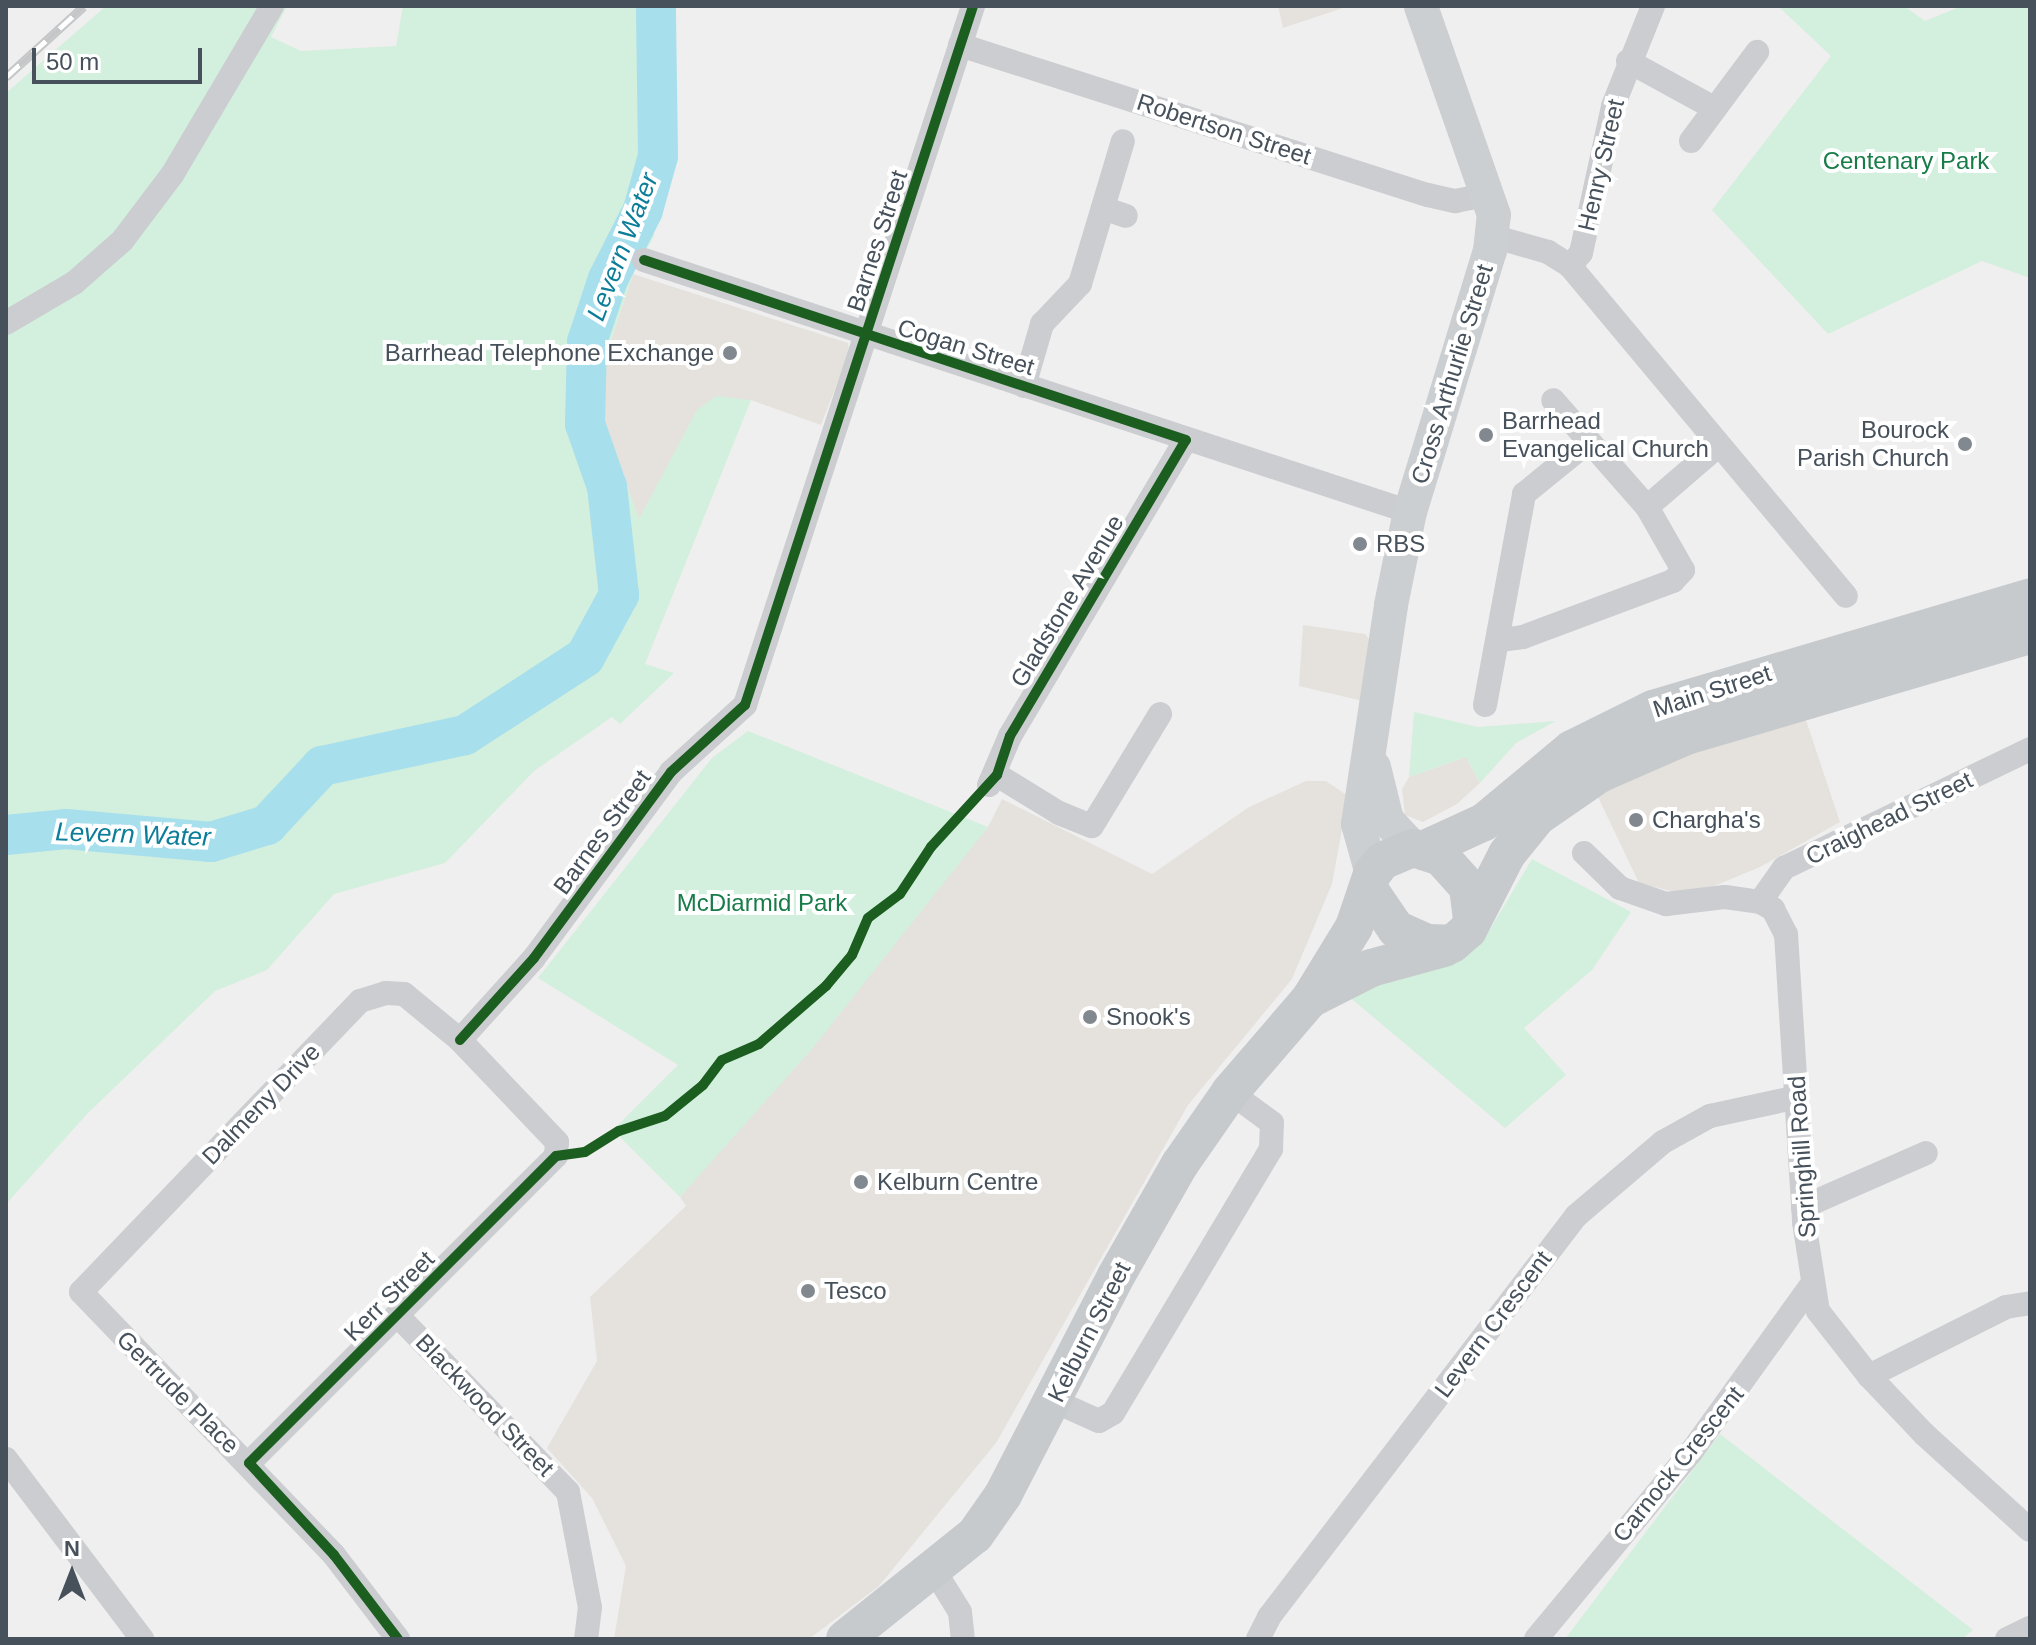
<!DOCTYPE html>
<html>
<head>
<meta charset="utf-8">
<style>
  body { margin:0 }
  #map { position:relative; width:2036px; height:1645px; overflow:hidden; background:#f0efef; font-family:Arial,sans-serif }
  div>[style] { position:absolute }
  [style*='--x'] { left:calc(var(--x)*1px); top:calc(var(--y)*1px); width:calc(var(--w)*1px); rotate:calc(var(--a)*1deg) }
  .commercial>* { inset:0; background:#e5e2dd }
  .green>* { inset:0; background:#d3efdd }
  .river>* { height:40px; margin:-20px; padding:0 20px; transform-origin:20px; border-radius:20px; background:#a8dfed }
  .minor>* { height:24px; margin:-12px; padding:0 12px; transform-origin:12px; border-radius:12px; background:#cbcdd0 }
  .secondary>* { height:34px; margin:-17px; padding:0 17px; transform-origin:17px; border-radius:17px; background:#cccfd1 }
  .primary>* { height:38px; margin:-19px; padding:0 19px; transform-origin:19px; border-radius:19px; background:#c6cacd }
  .rail>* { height:9px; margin-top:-4.5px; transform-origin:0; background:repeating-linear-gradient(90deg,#fff 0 18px,#c5c6c8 0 36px); box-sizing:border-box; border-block:2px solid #c5c6c8 }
  .cycleway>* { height:10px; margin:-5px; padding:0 5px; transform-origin:5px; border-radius:5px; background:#1b5e20 }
  .dots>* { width:22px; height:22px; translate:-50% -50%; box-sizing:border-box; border:4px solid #fff; border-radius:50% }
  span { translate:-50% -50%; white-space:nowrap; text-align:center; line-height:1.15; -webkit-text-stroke:8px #fff; paint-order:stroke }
  .street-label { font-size:24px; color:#46515b }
  .park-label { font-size:24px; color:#177c48 }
  .poi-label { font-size:24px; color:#46515b }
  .right { translate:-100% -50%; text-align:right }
  .left { translate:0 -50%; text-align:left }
  .water-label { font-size:26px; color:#0c7e99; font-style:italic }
  .frame { position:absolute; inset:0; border:8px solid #46515b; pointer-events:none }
  .north { position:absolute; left:32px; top:1533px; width:80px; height:80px; -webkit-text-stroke:6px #fff; paint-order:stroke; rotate:0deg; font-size:22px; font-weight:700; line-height:32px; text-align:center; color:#46515b }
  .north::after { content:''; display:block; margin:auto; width:28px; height:36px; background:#46515b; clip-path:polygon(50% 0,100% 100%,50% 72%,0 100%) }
  .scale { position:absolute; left:32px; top:48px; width:170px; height:36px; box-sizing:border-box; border:4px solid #46515b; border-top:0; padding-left:10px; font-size:24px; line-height:28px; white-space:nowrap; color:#46515b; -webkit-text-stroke:6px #fff; paint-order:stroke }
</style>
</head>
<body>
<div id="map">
  <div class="commercial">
    <div style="clip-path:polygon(1278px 6px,1349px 6px,1283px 28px)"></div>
    <div style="clip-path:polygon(633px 274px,848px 343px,849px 353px,821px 425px,751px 400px,698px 410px,639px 520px,594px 392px)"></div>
    <div style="clip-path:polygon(1303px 625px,1365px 634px,1373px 644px,1367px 702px,1299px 686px)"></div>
    <div style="clip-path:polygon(1805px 717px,1840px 822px,1760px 867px,1702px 891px,1671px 891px,1639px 883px,1597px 795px,1627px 772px)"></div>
    <div style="clip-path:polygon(1466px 757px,1480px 783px,1457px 804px,1423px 822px,1405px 815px,1402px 789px,1409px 777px)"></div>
    <div style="clip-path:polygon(1306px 781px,1326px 781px,1348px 796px,1332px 884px,1292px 979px,1188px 1105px,996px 1443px,879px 1586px,809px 1639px,614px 1639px,626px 1566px,592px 1498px,547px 1448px,597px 1361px,590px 1297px,686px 1206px,680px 1197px,988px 827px,1002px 799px,1152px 874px,1249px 807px)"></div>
  </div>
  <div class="green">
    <div style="clip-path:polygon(106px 6px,287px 6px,271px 37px,301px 51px,396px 46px,403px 6px,666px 6px,654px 236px,633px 274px,594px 391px,639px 519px,697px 410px,716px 396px,751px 400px,645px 664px,674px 673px,620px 724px,612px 717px,534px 771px,445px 863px,334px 894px,267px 970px,215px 991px,88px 1113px,6px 1204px,6px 93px)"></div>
    <div style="clip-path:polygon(1778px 6px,1904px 6px,1925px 21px,1962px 6px,2030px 6px,2030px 278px,1982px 261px,1828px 334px,1712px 210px,1831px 56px)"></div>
    <div style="clip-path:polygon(1414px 712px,1478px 727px,1556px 721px,1516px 743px,1480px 783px,1466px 757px,1409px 777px)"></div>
    <div style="clip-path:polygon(748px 731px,988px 827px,812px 1049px,680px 1197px,613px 1130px,678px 1065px,538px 978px,712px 758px)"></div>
    <div style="clip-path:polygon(1532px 859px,1631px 912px,1592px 970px,1524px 1028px,1566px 1075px,1505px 1128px,1347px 995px,1483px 941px)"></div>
    <div style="clip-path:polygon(1720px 1434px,1973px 1630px,1962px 1639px,1565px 1639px)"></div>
  </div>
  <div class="river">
    <div style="--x:6;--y:835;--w:60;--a:-5.7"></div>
    <div style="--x:66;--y:829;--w:146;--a:5.1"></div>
    <div style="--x:211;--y:842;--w:59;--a:-16.9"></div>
    <div style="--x:267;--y:825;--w:81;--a:-47"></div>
    <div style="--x:322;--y:766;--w:146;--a:-12.2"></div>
    <div style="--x:465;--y:735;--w:143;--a:-33"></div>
    <div style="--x:585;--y:657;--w:71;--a:-61.3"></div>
    <div style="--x:619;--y:595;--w:109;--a:-96.3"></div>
    <div style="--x:607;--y:487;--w:67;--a:-109.2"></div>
    <div style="--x:585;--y:424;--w:82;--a:-88.6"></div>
    <div style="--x:587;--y:342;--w:66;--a:-71.6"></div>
    <div style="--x:608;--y:279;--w:77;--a:-63.1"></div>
    <div style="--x:643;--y:210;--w:56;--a:-74.5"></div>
    <div style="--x:658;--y:156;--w:150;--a:-90.8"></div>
  </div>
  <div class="minor">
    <div style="--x:960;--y:45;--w:491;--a:17.8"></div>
    <div style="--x:1428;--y:195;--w:28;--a:13"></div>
    <div style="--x:1455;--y:201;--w:36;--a:-11"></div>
    <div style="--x:1628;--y:61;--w:98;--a:28.7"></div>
    <div style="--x:1691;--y:141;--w:111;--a:-53.4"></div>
    <div style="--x:1103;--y:208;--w:24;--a:19"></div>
    <div style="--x:1492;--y:236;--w:58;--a:15.9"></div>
    <div style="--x:1548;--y:252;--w:26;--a:32"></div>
    <div style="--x:1570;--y:266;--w:430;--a:50.1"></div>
    <div style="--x:644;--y:260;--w:806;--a:18.21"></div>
    <div style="--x:1570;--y:266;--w:17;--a:-50"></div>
    <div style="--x:1581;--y:253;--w:150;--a:-77.7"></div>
    <div style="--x:1613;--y:106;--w:108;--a:-68.2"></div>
    <div style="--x:6;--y:323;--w:79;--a:-30.5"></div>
    <div style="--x:74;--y:283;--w:64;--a:-41.2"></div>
    <div style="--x:122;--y:241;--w:83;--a:-52.9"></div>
    <div style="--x:172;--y:175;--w:196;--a:-59.4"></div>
    <div style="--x:1024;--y:386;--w:65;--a:-73.8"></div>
    <div style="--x:1042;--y:324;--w:55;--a:-46.5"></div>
    <div style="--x:1080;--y:284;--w:149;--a:-73.3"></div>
    <div style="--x:1647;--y:507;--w:94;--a:-40.7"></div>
    <div style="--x:1500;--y:640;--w:23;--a:-7"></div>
    <div style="--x:1523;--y:637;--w:160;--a:-20.5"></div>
    <div style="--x:1673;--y:581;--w:15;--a:-48"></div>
    <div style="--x:1683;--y:570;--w:73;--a:-119.7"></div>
    <div style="--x:1647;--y:507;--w:142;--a:-131.3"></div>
    <div style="--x:1485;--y:705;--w:215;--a:-79.5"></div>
    <div style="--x:1524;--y:494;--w:82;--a:-39.1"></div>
    <div style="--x:997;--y:775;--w:73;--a:31.5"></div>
    <div style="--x:1059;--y:813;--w:35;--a:22"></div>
    <div style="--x:1092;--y:826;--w:131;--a:-58.7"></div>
    <div style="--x:989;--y:785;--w:53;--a:-66.8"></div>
    <div style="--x:1010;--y:736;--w:344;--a:-59.3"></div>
    <div style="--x:1584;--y:853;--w:50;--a:44.2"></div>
    <div style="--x:1620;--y:888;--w:49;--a:19.2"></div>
    <div style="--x:1666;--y:904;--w:59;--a:-6.8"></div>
    <div style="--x:1725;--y:897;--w:35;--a:8"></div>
    <div style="--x:1760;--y:902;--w:15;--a:28"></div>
    <div style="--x:1773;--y:909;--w:28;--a:63"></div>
    <div style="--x:1786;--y:934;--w:289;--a:86.4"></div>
    <div style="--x:1804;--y:1222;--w:90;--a:81.1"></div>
    <div style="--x:1818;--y:1311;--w:83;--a:51.9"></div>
    <div style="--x:1869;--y:1376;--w:80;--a:46.5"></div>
    <div style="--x:1924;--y:1434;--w:143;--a:42.2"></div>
    <div style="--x:1760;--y:902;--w:42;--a:-54.8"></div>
    <div style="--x:1784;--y:868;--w:273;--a:-25.8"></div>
    <div style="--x:460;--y:1040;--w:110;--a:-47.9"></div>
    <div style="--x:534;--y:958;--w:231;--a:-53.6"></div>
    <div style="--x:671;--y:772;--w:100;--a:-42.2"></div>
    <div style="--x:745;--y:705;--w:735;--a:-71.93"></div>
    <div style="--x:1803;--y:1207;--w:134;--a:-23.7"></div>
    <div style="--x:397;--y:1315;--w:246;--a:46"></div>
    <div style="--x:568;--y:1492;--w:117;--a:79.2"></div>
    <div style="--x:590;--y:1607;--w:32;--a:97"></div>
    <div style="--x:1869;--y:1376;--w:153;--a:-26.7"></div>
    <div style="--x:2006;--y:1307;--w:24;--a:-9"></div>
    <div style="--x:1054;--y:1401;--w:49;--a:24"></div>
    <div style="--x:1099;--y:1421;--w:16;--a:-30"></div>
    <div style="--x:1113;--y:1413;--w:308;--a:-59.1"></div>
    <div style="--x:1271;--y:1149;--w:26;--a:-88"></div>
    <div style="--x:1272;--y:1123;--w:52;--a:-143.6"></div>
    <div style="--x:6;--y:1459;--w:226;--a:52.9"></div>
    <div style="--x:249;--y:1463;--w:434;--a:-45"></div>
    <div style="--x:556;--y:1156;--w:14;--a:-86"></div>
    <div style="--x:557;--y:1142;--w:141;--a:-133.6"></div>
    <div style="--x:460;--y:1040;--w:72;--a:-140.6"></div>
    <div style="--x:404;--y:994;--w:18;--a:-177"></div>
    <div style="--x:386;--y:993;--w:27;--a:163"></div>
    <div style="--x:360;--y:1001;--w:403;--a:133.8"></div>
    <div style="--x:81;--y:1292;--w:365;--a:46.1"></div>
    <div style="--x:334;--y:1555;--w:106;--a:52.7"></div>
    <div style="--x:934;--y:1570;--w:49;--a:58.2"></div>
    <div style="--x:960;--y:1612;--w:27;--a:84"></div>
    <div style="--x:1258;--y:1639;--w:25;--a:-63"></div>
    <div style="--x:1269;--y:1617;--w:505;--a:-52.56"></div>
    <div style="--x:1576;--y:1216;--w:114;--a:-40.4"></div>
    <div style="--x:1663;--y:1142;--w:54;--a:-29"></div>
    <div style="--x:1710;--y:1116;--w:90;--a:-12.2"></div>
    <div style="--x:1536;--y:1639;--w:244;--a:-50.3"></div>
    <div style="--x:1692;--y:1451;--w:206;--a:-54.3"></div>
    <div style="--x:2007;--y:1639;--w:25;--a:-26"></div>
  </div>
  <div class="secondary">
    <div style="--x:1374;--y:767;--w:55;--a:76.2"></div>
    <div style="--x:1387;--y:820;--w:38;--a:47"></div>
    <div style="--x:1372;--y:874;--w:52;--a:-105.6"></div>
    <div style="--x:1358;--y:824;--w:221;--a:-81.4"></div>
    <div style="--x:1391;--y:605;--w:95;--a:-78.5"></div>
    <div style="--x:1410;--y:512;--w:273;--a:-73"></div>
    <div style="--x:1490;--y:251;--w:36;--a:-84"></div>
    <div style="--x:1494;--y:215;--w:221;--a:-109.3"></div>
  </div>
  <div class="primary">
    <div style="--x:1425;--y:849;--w:65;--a:-24.6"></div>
    <div style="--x:1484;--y:822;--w:114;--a:-39.7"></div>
    <div style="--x:1572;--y:749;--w:90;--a:-26.3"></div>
    <div style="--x:1653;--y:709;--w:393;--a:-16.5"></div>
    <div style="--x:1368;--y:888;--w:50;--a:55.7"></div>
    <div style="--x:1396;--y:929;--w:35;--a:24"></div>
    <div style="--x:1428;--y:943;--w:24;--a:2"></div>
    <div style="--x:1452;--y:944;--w:21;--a:-41"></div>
    <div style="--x:1468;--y:930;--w:85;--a:-62.8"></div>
    <div style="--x:1507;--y:854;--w:48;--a:-51"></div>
    <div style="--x:1537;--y:817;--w:75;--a:-34.7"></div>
    <div style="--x:1599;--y:774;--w:95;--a:-23.6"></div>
    <div style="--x:1686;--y:736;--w:359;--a:-16.4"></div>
    <div style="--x:1310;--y:999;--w:68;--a:-26.9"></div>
    <div style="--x:1371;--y:968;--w:76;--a:-15.3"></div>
    <div style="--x:845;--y:1639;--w:166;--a:-38.7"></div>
    <div style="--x:975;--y:1535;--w:49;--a:-55"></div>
    <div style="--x:1003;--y:1495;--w:246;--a:-62.7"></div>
    <div style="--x:1116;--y:1276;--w:129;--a:-60.3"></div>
    <div style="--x:1180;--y:1164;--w:88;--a:-55.2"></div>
    <div style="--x:1230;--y:1092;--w:123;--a:-49.3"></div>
    <div style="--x:1310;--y:999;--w:84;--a:-58.6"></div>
    <div style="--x:1354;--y:927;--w:56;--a:-71.2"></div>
    <div style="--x:1372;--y:874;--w:16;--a:-52"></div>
    <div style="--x:1382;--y:861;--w:34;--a:-23"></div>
    <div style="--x:1413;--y:848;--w:29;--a:18"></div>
    <div style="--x:1441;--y:857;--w:40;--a:48"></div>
    <div style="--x:1468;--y:887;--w:34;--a:83"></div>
  </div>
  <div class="rail">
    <div style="--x:6;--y:77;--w:105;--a:-42.3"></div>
  </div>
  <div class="cycleway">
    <div style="--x:460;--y:1040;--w:110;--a:-47.9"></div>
    <div style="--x:534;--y:958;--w:231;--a:-53.6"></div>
    <div style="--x:671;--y:772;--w:100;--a:-42.2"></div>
    <div style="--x:745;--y:705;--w:735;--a:-71.93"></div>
    <div style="--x:398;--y:1639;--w:106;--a:-127.3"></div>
    <div style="--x:334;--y:1555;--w:125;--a:-132.7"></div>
    <div style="--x:249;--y:1463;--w:434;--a:-45"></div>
    <div style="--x:556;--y:1156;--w:29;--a:-8"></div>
    <div style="--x:585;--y:1152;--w:40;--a:-32"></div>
    <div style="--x:619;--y:1131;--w:48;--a:-18.1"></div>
    <div style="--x:665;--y:1116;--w:49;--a:-39.2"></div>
    <div style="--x:703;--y:1085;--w:31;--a:-53"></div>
    <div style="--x:722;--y:1060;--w:40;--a:-23.4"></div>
    <div style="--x:759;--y:1044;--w:89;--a:-40.9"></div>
    <div style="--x:826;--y:986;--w:40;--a:-50"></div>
    <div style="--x:852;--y:955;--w:40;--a:-66.6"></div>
    <div style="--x:868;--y:918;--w:40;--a:-37"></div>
    <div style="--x:900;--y:894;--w:56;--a:-56.6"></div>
    <div style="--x:931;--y:847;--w:98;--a:-47.5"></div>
    <div style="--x:997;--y:775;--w:41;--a:-71.6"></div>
    <div style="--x:1010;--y:736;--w:344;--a:-59.3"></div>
    <div style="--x:1186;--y:440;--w:571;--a:-161.63"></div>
  </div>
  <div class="dots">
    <div style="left:730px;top:353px;background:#82888f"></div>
    <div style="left:1486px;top:435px;background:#82888f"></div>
    <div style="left:1965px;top:444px;background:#82888f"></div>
    <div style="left:1360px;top:544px;background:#82888f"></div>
    <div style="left:1636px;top:820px;background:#82888f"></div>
    <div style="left:1090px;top:1017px;background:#82888f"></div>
    <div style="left:861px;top:1182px;background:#82888f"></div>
    <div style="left:808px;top:1291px;background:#82888f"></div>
  </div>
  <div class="street-label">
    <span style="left:1224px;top:129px;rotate:18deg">Robertson Street</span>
    <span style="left:1601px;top:165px;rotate:-77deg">Henry Street</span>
    <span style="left:877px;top:241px;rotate:-72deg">Barnes Street</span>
    <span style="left:966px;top:347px;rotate:17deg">Cogan Street</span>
    <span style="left:1452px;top:374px;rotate:-73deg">Cross Arthurlie Street</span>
    <span style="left:1067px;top:601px;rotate:-59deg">Gladstone Avenue</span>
    <span style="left:1712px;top:691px;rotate:-18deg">Main Street</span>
    <span style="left:1889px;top:818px;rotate:-26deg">Craighead Street</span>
    <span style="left:602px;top:832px;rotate:-54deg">Barnes Street</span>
    <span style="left:261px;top:1104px;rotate:-46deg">Dalmeny Drive</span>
    <span style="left:1802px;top:1157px;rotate:-94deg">Springhill Road</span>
    <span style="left:389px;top:1296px;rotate:-45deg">Kerr Street</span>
    <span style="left:1493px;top:1324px;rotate:-53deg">Levern Crescent</span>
    <span style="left:1089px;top:1332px;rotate:-63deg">Kelburn Street</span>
    <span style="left:178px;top:1392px;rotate:45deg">Gertrude Place</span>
    <span style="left:485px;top:1405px;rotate:46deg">Blackwood Street</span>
    <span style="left:1678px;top:1464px;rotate:-51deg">Carnock Crescent</span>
  </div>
  <div class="park-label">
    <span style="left:1906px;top:161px">Centenary Park</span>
    <span style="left:762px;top:903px">McDiarmid Park</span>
  </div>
  <div class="poi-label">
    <span class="right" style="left:714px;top:353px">Barrhead Telephone Exchange</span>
    <span class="left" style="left:1502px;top:435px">Barrhead<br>Evangelical Church</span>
    <span class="right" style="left:1949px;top:444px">Bourock<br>Parish Church</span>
    <span class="left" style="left:1376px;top:544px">RBS</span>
    <span class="left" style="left:1652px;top:820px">Chargha's</span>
    <span class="left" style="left:1106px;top:1017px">Snook's</span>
    <span class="left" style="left:877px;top:1182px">Kelburn Centre</span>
    <span class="left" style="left:824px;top:1291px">Tesco</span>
  </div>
  <div class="water-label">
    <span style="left:623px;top:247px;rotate:-69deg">Levern Water</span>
    <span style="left:133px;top:835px;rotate:2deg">Levern Water</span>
  </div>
  <div class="frame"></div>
  <div class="north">N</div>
  <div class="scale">50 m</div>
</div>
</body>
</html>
